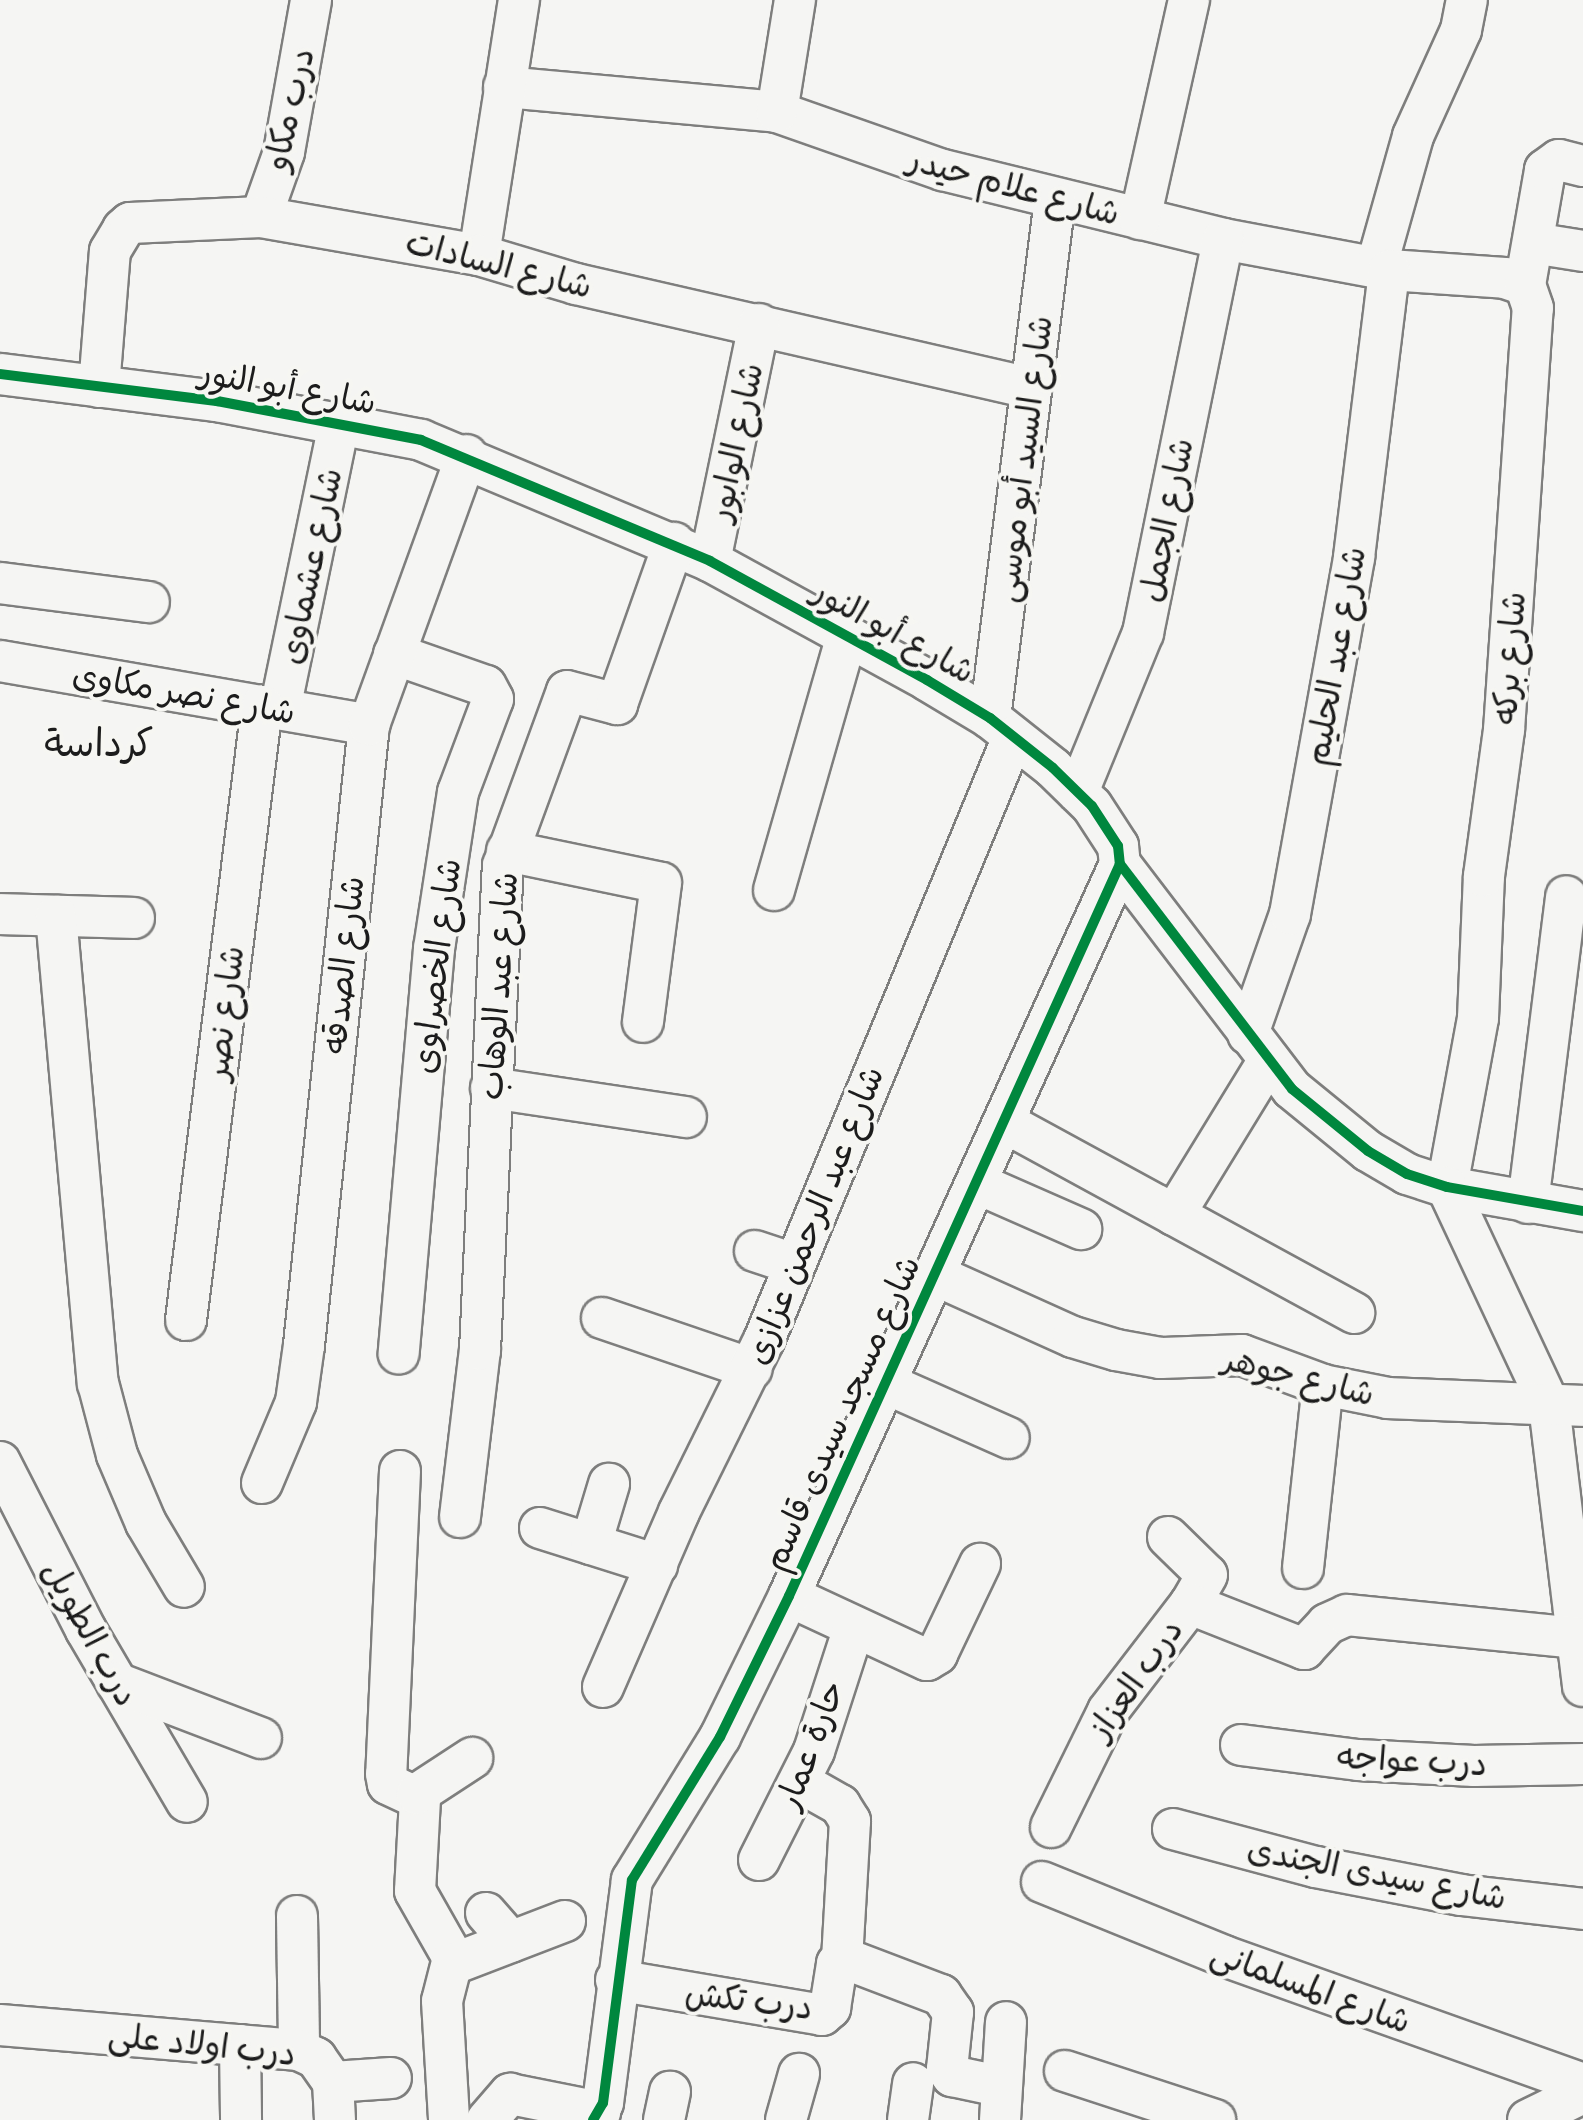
<!DOCTYPE html>
<html>
<head>
<meta charset="utf-8">
<style>
  body { margin:0 }
  #map { position:relative; width:1583px; height:2120px; overflow:hidden; background:#f5f5f3; font-family:Itim,"Playpen Sans Arabic",sans-serif }
  div>[style] { position:absolute }
  [style*='--x'] { left:calc(var(--x)*1px); top:calc(var(--y)*1px); width:calc(var(--w)*1px); rotate:calc(var(--a)*1deg) }
  .roads { filter:drop-shadow(2px 0 #7e7e7d) drop-shadow(-2px 0 #7e7e7d) drop-shadow(0 2px #7e7e7d) drop-shadow(0 -2px #7e7e7d) }
  .minor>* { height:40px; margin:-20px; padding:0 20px; transform-origin:20px; border-radius:20px; background:#f5f5f3 }
  .cycleway>* { height:10px; margin:-5px; padding:0 5px; transform-origin:5px; border-radius:5px; background:#00873e }
  span { translate:-50% -50%; white-space:nowrap; text-align:center; line-height:1.15; -webkit-text-stroke:8px #f6f6f2; paint-order:stroke }
  .street-label { font-size:34px; color:#1c1c1c }
  .quarter-label { font-size:38px; color:#1c1c1c }
</style>
</head>
<body>
<div id="map">
  <div class="roads">
    <div class="minor">
      <div style="--x:504;--y:87;--w:274;--a:5.2"></div>
      <div style="--x:777;--y:112;--w:176;--a:19.3"></div>
      <div style="--x:943;--y:170;--w:288;--a:13.8"></div>
      <div style="--x:1223;--y:239;--w:169;--a:10.6"></div>
      <div style="--x:1389;--y:270;--w:116;--a:3.9"></div>
      <div style="--x:1505;--y:278;--w:21;--a:19"></div>
      <div style="--x:777;--y:112;--w:113;--a:-80.9"></div>
      <div style="--x:261;--y:217;--w:69;--a:-70.5"></div>
      <div style="--x:284;--y:152;--w:154;--a:-79.9"></div>
      <div style="--x:1140;--y:219;--w:224;--a:-77.4"></div>
      <div style="--x:1533;--y:243;--w:51;--a:9.1"></div>
      <div style="--x:479;--y:255;--w:258;--a:-81.1"></div>
      <div style="--x:1376;--y:268;--w:137;--a:-74.3"></div>
      <div style="--x:1413;--y:136;--w:116;--a:-65.6"></div>
      <div style="--x:1461;--y:30;--w:31;--a:-79"></div>
      <div style="--x:0;--y:374;--w:219;--a:7.1"></div>
      <div style="--x:217;--y:401;--w:208;--a:10.8"></div>
      <div style="--x:421;--y:440;--w:313;--a:22.7"></div>
      <div style="--x:710;--y:561;--w:247;--a:28.7"></div>
      <div style="--x:927;--y:680;--w:74;--a:31.1"></div>
      <div style="--x:990;--y:718;--w:80;--a:38.4"></div>
      <div style="--x:1053;--y:768;--w:54;--a:44.3"></div>
      <div style="--x:1092;--y:806;--w:48;--a:57"></div>
      <div style="--x:1118;--y:846;--w:18;--a:84"></div>
      <div style="--x:1120;--y:864;--w:283;--a:52.6"></div>
      <div style="--x:1292;--y:1089;--w:98;--a:39.2"></div>
      <div style="--x:1368;--y:1151;--w:45;--a:30.5"></div>
      <div style="--x:1407;--y:1174;--w:42;--a:18"></div>
      <div style="--x:1447;--y:1187;--w:138;--a:10"></div>
      <div style="--x:99;--y:387;--w:136;--a:-85.4"></div>
      <div style="--x:110;--y:251;--w:26;--a:-59"></div>
      <div style="--x:123;--y:229;--w:9;--a:-41"></div>
      <div style="--x:130;--y:223;--w:131;--a:-2.6"></div>
      <div style="--x:261;--y:217;--w:221;--a:9.9"></div>
      <div style="--x:479;--y:255;--w:101;--a:16.6"></div>
      <div style="--x:576;--y:284;--w:467;--a:12.9"></div>
      <div style="--x:710;--y:561;--w:242;--a:-78.3"></div>
      <div style="--x:0;--y:583;--w:150;--a:7.3"></div>
      <div style="--x:394;--y:654;--w:97;--a:19.2"></div>
      <div style="--x:486;--y:686;--w:15;--a:62"></div>
      <div style="--x:493;--y:699;--w:99;--a:110.6"></div>
      <div style="--x:458;--y:792;--w:159;--a:98.7"></div>
      <div style="--x:434;--y:949;--w:406;--a:95"></div>
      <div style="--x:0;--y:661;--w:375;--a:9.8"></div>
      <div style="--x:280;--y:709;--w:292;--a:-78.3"></div>
      <div style="--x:990;--y:718;--w:523;--a:-82.86"></div>
      <div style="--x:1078;--y:792;--w:172;--a:-67.8"></div>
      <div style="--x:1143;--y:633;--w:402;--a:-78.5"></div>
      <div style="--x:507;--y:851;--w:157;--a:11.7"></div>
      <div style="--x:661;--y:883;--w:140;--a:97.4"></div>
      <div style="--x:774;--y:890;--w:264;--a:-74"></div>
      <div style="--x:0;--y:914;--w:134;--a:1.7"></div>
      <div style="--x:56;--y:916;--w:469;--a:84.9"></div>
      <div style="--x:98;--y:1383;--w:74;--a:75.2"></div>
      <div style="--x:117;--y:1455;--w:74;--a:66.9"></div>
      <div style="--x:146;--y:1523;--w:74;--a:59.3"></div>
      <div style="--x:1248;--y:1034;--w:127;--a:-70.7"></div>
      <div style="--x:1290;--y:914;--w:363;--a:-79.8"></div>
      <div style="--x:1354;--y:557;--w:289;--a:-83"></div>
      <div style="--x:491;--y:1088;--w:197;--a:8.5"></div>
      <div style="--x:1004;--y:1122;--w:399;--a:28.6"></div>
      <div style="--x:976;--y:1183;--w:115;--a:23.7"></div>
      <div style="--x:1447;--y:1187;--w:172;--a:-79.6"></div>
      <div style="--x:1478;--y:1018;--w:142;--a:-87.6"></div>
      <div style="--x:1484;--y:876;--w:147;--a:-82.2"></div>
      <div style="--x:1504;--y:730;--w:423;--a:-86.1"></div>
      <div style="--x:1533;--y:308;--w:24;--a:-109"></div>
      <div style="--x:1525;--y:285;--w:117;--a:-80.1"></div>
      <div style="--x:1545;--y:170;--w:17;--a:-36"></div>
      <div style="--x:1559;--y:160;--w:25;--a:14"></div>
      <div style="--x:1447;--y:1187;--w:241;--a:64.9"></div>
      <div style="--x:1549;--y:1405;--w:283;--a:83.1"></div>
      <div style="--x:1528;--y:1203;--w:309;--a:-82.9"></div>
      <div style="--x:1174;--y:1215;--w:182;--a:-58.5"></div>
      <div style="--x:755;--y:1251;--w:41;--a:18.4"></div>
      <div style="--x:935;--y:1275;--w:151;--a:24.2"></div>
      <div style="--x:1073;--y:1337;--w:45;--a:16.8"></div>
      <div style="--x:1116;--y:1350;--w:45;--a:10.3"></div>
      <div style="--x:1160;--y:1358;--w:82;--a:-2.1"></div>
      <div style="--x:1242;--y:1355;--w:86;--a:20.3"></div>
      <div style="--x:1323;--y:1385;--w:66;--a:11.3"></div>
      <div style="--x:1388;--y:1398;--w:195;--a:2.3"></div>
      <div style="--x:602;--y:1318;--w:158;--a:18.8"></div>
      <div style="--x:186;--y:1320;--w:619;--a:-82.94"></div>
      <div style="--x:887;--y:1384;--w:133;--a:23.9"></div>
      <div style="--x:0;--y:1462;--w:189;--a:62.9"></div>
      <div style="--x:86;--y:1630;--w:199;--a:59.6"></div>
      <div style="--x:400;--y:1471;--w:303;--a:92.6"></div>
      <div style="--x:386;--y:1774;--w:10;--a:79"></div>
      <div style="--x:388;--y:1784;--w:35;--a:25"></div>
      <div style="--x:420;--y:1799;--w:92;--a:93.1"></div>
      <div style="--x:415;--y:1891;--w:77;--a:60.4"></div>
      <div style="--x:453;--y:1958;--w:44;--a:104.3"></div>
      <div style="--x:442;--y:2001;--w:119;--a:86.6"></div>
      <div style="--x:262;--y:1483;--w:88;--a:-67.2"></div>
      <div style="--x:296;--y:1402;--w:58;--a:-82"></div>
      <div style="--x:304;--y:1345;--w:623;--a:-84.02"></div>
      <div style="--x:369;--y:725;--w:287;--a:-70.1"></div>
      <div style="--x:460;--y:1517;--w:168;--a:-83.2"></div>
      <div style="--x:480;--y:1350;--w:485;--a:-87.3"></div>
      <div style="--x:503;--y:866;--w:186;--a:-69.9"></div>
      <div style="--x:567;--y:691;--w:52;--a:14.6"></div>
      <div style="--x:617;--y:704;--w:171;--a:-70.5"></div>
      <div style="--x:540;--y:1528;--w:123;--a:17.5"></div>
      <div style="--x:1168;--y:1537;--w:54;--a:44.3"></div>
      <div style="--x:1207;--y:1575;--w:34;--a:120"></div>
      <div style="--x:591;--y:1544;--w:63;--a:-73.3"></div>
      <div style="--x:1303;--y:1568;--w:184;--a:-83.8"></div>
      <div style="--x:789;--y:1596;--w:152;--a:24.9"></div>
      <div style="--x:927;--y:1660;--w:12;--a:-31"></div>
      <div style="--x:937;--y:1654;--w:100;--a:-64.5"></div>
      <div style="--x:117;--y:1683;--w:154;--a:20.9"></div>
      <div style="--x:603;--y:1687;--w:191;--a:-66.5"></div>
      <div style="--x:679;--y:1512;--w:192;--a:-63.7"></div>
      <div style="--x:764;--y:1340;--w:652;--a:-67.56"></div>
      <div style="--x:1241;--y:1745;--w:118;--a:7.3"></div>
      <div style="--x:1358;--y:1760;--w:116;--a:3"></div>
      <div style="--x:1474;--y:1766;--w:109;--a:-1.1"></div>
      <div style="--x:801;--y:1783;--w:45;--a:29.4"></div>
      <div style="--x:840;--y:1805;--w:19;--a:58"></div>
      <div style="--x:850;--y:1821;--w:139;--a:93.3"></div>
      <div style="--x:417;--y:1794;--w:66;--a:-33.2"></div>
      <div style="--x:1051;--y:1827;--w:129;--a:-63.8"></div>
      <div style="--x:1108;--y:1711;--w:135;--a:-52.5"></div>
      <div style="--x:1190;--y:1604;--w:123;--a:21.5"></div>
      <div style="--x:1304;--y:1649;--w:34;--a:-47"></div>
      <div style="--x:1327;--y:1624;--w:22;--a:-24"></div>
      <div style="--x:1347;--y:1615;--w:232;--a:5.7"></div>
      <div style="--x:1173;--y:1829;--w:148;--a:14.9"></div>
      <div style="--x:1316;--y:1867;--w:148;--a:10.9"></div>
      <div style="--x:1461;--y:1895;--w:123;--a:6.5"></div>
      <div style="--x:759;--y:1860;--w:122;--a:-63.2"></div>
      <div style="--x:814;--y:1751;--w:130;--a:-72.1"></div>
      <div style="--x:1042;--y:1882;--w:196;--a:22.1"></div>
      <div style="--x:1224;--y:1956;--w:381;--a:19.6"></div>
      <div style="--x:486;--y:1913;--w:38;--a:49"></div>
      <div style="--x:297;--y:1916;--w:134;--a:89.1"></div>
      <div style="--x:453;--y:1964;--w:120;--a:-21"></div>
      <div style="--x:616;--y:1980;--w:209;--a:9.6"></div>
      <div style="--x:822;--y:2015;--w:11;--a:-41"></div>
      <div style="--x:830;--y:2008;--w:45;--a:-81"></div>
      <div style="--x:837;--y:1964;--w:10;--a:-29"></div>
      <div style="--x:846;--y:1959;--w:102;--a:20.8"></div>
      <div style="--x:941;--y:1995;--w:21;--a:55"></div>
      <div style="--x:953;--y:2012;--w:57;--a:96"></div>
      <div style="--x:947;--y:2069;--w:9;--a:54"></div>
      <div style="--x:952;--y:2076;--w:48;--a:12"></div>
      <div style="--x:0;--y:2025;--w:300;--a:4.8"></div>
      <div style="--x:299;--y:2050;--w:19;--a:25"></div>
      <div style="--x:316;--y:2058;--w:29;--a:55"></div>
      <div style="--x:333;--y:2082;--w:58;--a:-3.9"></div>
      <div style="--x:240;--y:2045;--w:75;--a:89.2"></div>
      <div style="--x:1065;--y:2071;--w:158;--a:18.1"></div>
      <div style="--x:333;--y:2082;--w:38;--a:87"></div>
      <div style="--x:487;--y:2120;--w:35;--a:-49"></div>
      <div style="--x:510;--y:2094;--w:92;--a:11.3"></div>
      <div style="--x:593;--y:2120;--w:20;--a:-60"></div>
      <div style="--x:603;--y:2103;--w:225;--a:-82.6"></div>
      <div style="--x:632;--y:1880;--w:168;--a:-58.4"></div>
      <div style="--x:720;--y:1737;--w:157;--a:-63.9"></div>
      <div style="--x:789;--y:1596;--w:803;--a:-65.67"></div>
      <div style="--x:664;--y:2120;--w:29;--a:-78"></div>
      <div style="--x:786;--y:2120;--w:48;--a:-74.2"></div>
      <div style="--x:908;--y:2120;--w:37;--a:-82"></div>
      <div style="--x:1000;--y:2120;--w:98;--a:-86.5"></div>
      <div style="--x:1528;--y:2120;--w:61;--a:-26.1"></div>
    </div>
  </div>
  <div class="cycleway">
    <div style="--x:0;--y:374;--w:219;--a:7.1"></div>
    <div style="--x:217;--y:401;--w:208;--a:10.8"></div>
    <div style="--x:421;--y:440;--w:313;--a:22.7"></div>
    <div style="--x:710;--y:561;--w:247;--a:28.7"></div>
    <div style="--x:927;--y:680;--w:74;--a:31.1"></div>
    <div style="--x:990;--y:718;--w:80;--a:38.4"></div>
    <div style="--x:1053;--y:768;--w:54;--a:44.3"></div>
    <div style="--x:1092;--y:806;--w:48;--a:57"></div>
    <div style="--x:1118;--y:846;--w:18;--a:84"></div>
    <div style="--x:1120;--y:864;--w:283;--a:52.6"></div>
    <div style="--x:1292;--y:1089;--w:98;--a:39.2"></div>
    <div style="--x:1368;--y:1151;--w:45;--a:30.5"></div>
    <div style="--x:1407;--y:1174;--w:42;--a:18"></div>
    <div style="--x:1447;--y:1187;--w:138;--a:10"></div>
    <div style="--x:593;--y:2120;--w:20;--a:-60"></div>
    <div style="--x:603;--y:2103;--w:225;--a:-82.6"></div>
    <div style="--x:632;--y:1880;--w:168;--a:-58.4"></div>
    <div style="--x:720;--y:1737;--w:157;--a:-63.9"></div>
    <div style="--x:789;--y:1596;--w:803;--a:-65.67"></div>
  </div>
  <div class="street-label">
    <span style="left:289px;top:109px;rotate:-77deg">درب مكاو</span>
    <span style="left:1014px;top:186px;rotate:15deg">شارع علام حيدر</span>
    <span style="left:499px;top:264px;rotate:14deg">شارع السادات</span>
    <span style="left:288px;top:387px;rotate:10deg">شارع أبو النور</span>
    <span style="left:735px;top:442px;rotate:-78deg">شارع الوابور</span>
    <span style="left:1023px;top:459px;rotate:-83deg">شارع السيد أبو موسى</span>
    <span style="left:1166px;top:520px;rotate:-79deg">شارع الجمل</span>
    <span style="left:310px;top:566px;rotate:-78deg">شارع عشماوى</span>
    <span style="left:894px;top:631px;rotate:29deg">شارع أبو النور</span>
    <span style="left:1335px;top:656px;rotate:-80deg">شارع عبد الحليم</span>
    <span style="left:1509px;top:658px;rotate:-86deg">شارع بركه</span>
    <span style="left:184px;top:693px;rotate:10deg">شارع نصر مكاوى</span>
    <span style="left:343px;top:965px;rotate:-84deg">شارع الصدقه</span>
    <span style="left:436px;top:966px;rotate:-83deg">شارع الخصراوى</span>
    <span style="left:498px;top:986px;rotate:-86deg">شارع عبد الوهاب</span>
    <span style="left:224px;top:1013px;rotate:-83deg">شارع نصر</span>
    <span style="left:814px;top:1215px;rotate:-68deg">شارع عبد الرحمن عزازى</span>
    <span style="left:1299px;top:1376px;rotate:14deg">شارع جوهر</span>
    <span style="left:841px;top:1413px;rotate:-66deg">شارع مسجد سيدى قاسم</span>
    <span style="left:91px;top:1633px;rotate:61deg">درب الطويل</span>
    <span style="left:1135px;top:1679px;rotate:-55deg">درب العزاز</span>
    <span style="left:810px;top:1745px;rotate:-69deg">حارة عمار</span>
    <span style="left:1412px;top:1760px;rotate:3deg">درب عواجه</span>
    <span style="left:1377px;top:1873px;rotate:11deg">شارع سيدى الجندى</span>
    <span style="left:1311px;top:1987px;rotate:20deg">شارع المسلمانى</span>
    <span style="left:749px;top:2000px;rotate:7deg">درب تكش</span>
    <span style="left:202px;top:2044px;rotate:6deg">درب اولاد على</span>
  </div>
  <div class="quarter-label">
    <span style="left:99px;top:744px">كرداسة</span>
  </div>
</div>
</body>
</html>
